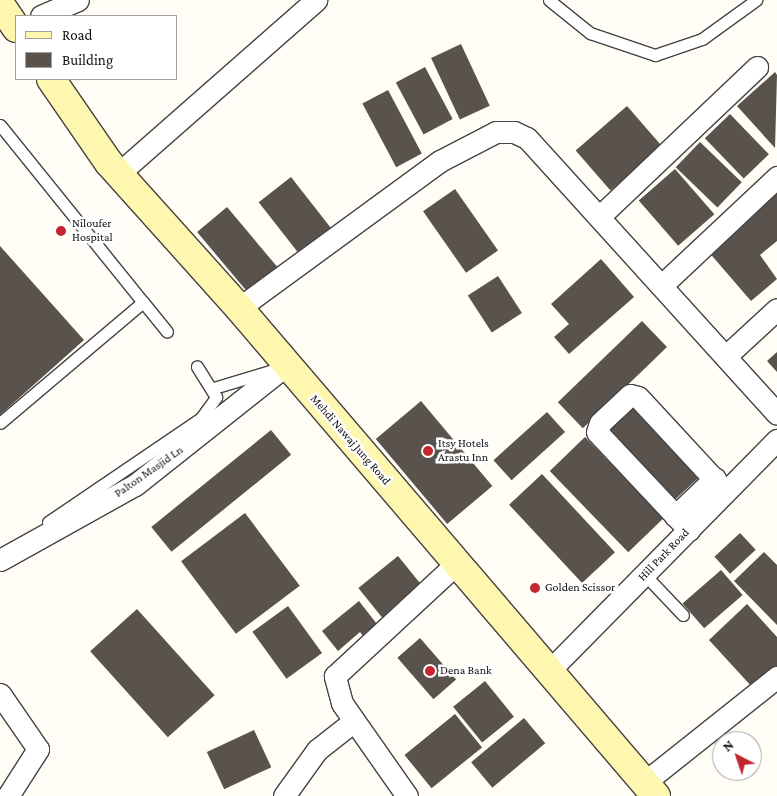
<!DOCTYPE html>
<html>
<head>
<meta charset="utf-8">
<style>
  body { margin:0 }
  #map { position:relative; width:777px; height:796px; overflow:hidden; background:#fffdf5; font-family:"Crimson Pro",serif }
  div>[style] { position:absolute }
  [style*='--x'] { left:calc(var(--x)*1px); top:calc(var(--y)*1px); width:calc(var(--w)*1px); rotate:calc(var(--a)*1deg) }
  .building>* { inset:0; background:#5a524d; transform-origin:0 0 }
  .roads { filter:drop-shadow(1px 0 #444) drop-shadow(-1px 0 #444) drop-shadow(0 1px #444) drop-shadow(0 -1px #444) }
  .service>* { height:11px; margin:-5.5px; padding:0 5.5px; transform-origin:5.5px; border-radius:5.5px; background:#fff }
  .minor>* { height:21px; margin:-10.5px; padding:0 10.5px; transform-origin:10.5px; border-radius:10.5px; background:#fff }
  .secondary>* { height:28px; margin:-14px; padding:0 14px; transform-origin:14px; border-radius:14px; background:#fff6b0 }
  .dots>* { width:14px; height:14px; translate:-50% -50%; box-sizing:border-box; border:2px solid #fff; border-radius:50% }
  span { translate:-50% -50%; white-space:nowrap; text-align:center; line-height:1.15; -webkit-text-stroke:5px #fff; paint-order:stroke }
  .poi-label { font-size:12px; color:#111 }
  .left { translate:0 -50%; text-align:left }
  .street-label { font-size:12px; color:#111 }
  .legend { position:absolute; left:15px; top:15px; width:162px; height:65px; box-sizing:border-box; background:#fff; border:1px solid #a0a0a0; margin:0; padding:6px 9px; list-style:none; font-size:15px; color:#111 }
  .legend li { display:flex; align-items:center; gap:10px; height:25px }
  .legend b { width:25px; border:1px solid #a0a0a0 }
  .north { position:absolute; left:712px; top:731px; width:50px; height:50px; box-sizing:border-box; background:#fff; border:1px solid #a0a0a0; border-radius:50%; rotate:319deg; font-size:14px; font-weight:700; line-height:20px; text-align:center; color:#111 }
  .north::after { content:''; display:block; margin:auto; width:18px; height:22px; background:#c4262e; clip-path:polygon(50% 0,100% 100%,50% 72%,0 100%) }
</style>
</head>
<body>
<div id="map">
  <div class="building">
    <div style="left:461px;top:44px;width:68px;height:33px;rotate:65deg"></div>
    <div style="left:425px;top:67px;width:59px;height:33px;rotate:62deg"></div>
    <div style="clip-path:polygon(775px 72px,777px 75px,775px 148px,737px 106px)"></div>
    <div style="left:388px;top:90px;width:72px;height:29px;rotate:62deg"></div>
    <div style="left:627px;top:106px;width:53px;height:68px;rotate:49deg"></div>
    <div style="left:730px;top:114px;width:56px;height:35px;rotate:46deg"></div>
    <div style="left:700px;top:142px;width:58px;height:35px;rotate:44deg"></div>
    <div style="left:675px;top:169px;width:60px;height:48px;rotate:49deg"></div>
    <div style="left:291px;top:177px;width:68px;height:41px;rotate:52deg"></div>
    <div style="left:455px;top:189px;width:75px;height:39px;rotate:55deg"></div>
    <div style="clip-path:polygon(777px 189px,777px 241px,760px 255px,777px 279px,751px 301px,707px 250px)"></div>
    <div style="left:227px;top:207px;width:81px;height:39px;rotate:50deg"></div>
    <div style="clip-path:polygon(0 246px,84px 340px,0 415px)"></div>
    <div style="clip-path:polygon(601px 259px,634px 297px,569px 354px,554px 337px,569px 324px,551px 304px)"></div>
    <div style="left:498px;top:276px;width:44px;height:36px;rotate:57deg"></div>
    <div style="left:642px;top:321px;width:36px;height:117px;rotate:46deg"></div>
    <div style="clip-path:polygon(777px 352px,777px 372px,767px 361px)"></div>
    <div style="left:421px;top:401px;width:111px;height:59px;rotate:50deg"></div>
    <div style="left:632px;top:403px;width:100px;height:39px;rotate:47deg"></div>
    <div style="left:547px;top:412px;width:27px;height:72px;rotate:48deg"></div>
    <div style="left:271px;top:430px;width:32px;height:154px;rotate:51deg"></div>
    <div style="left:585px;top:437px;width:113px;height:49px;rotate:46deg"></div>
    <div style="left:542px;top:474px;width:107px;height:45px;rotate:47deg"></div>
    <div style="left:245px;top:513px;width:91px;height:80px;rotate:53deg"></div>
    <div style="left:740px;top:533px;width:23px;height:35px;rotate:47deg"></div>
    <div style="clip-path:polygon(764px 552px,777px 565px,777px 625px,734px 581px)"></div>
    <div style="left:398px;top:556px;width:38px;height:51px;rotate:51deg"></div>
    <div style="left:721px;top:570px;width:33px;height:51px;rotate:49deg"></div>
    <div style="clip-path:polygon(359px 601px,380px 628px,366px 640px,360px 632px,338px 651px,322px 631px)"></div>
    <div style="clip-path:polygon(747px 604px,777px 637px,777px 666px,753px 688px,709px 640px)"></div>
    <div style="left:288px;top:606px;width:58px;height:44px;rotate:54deg"></div>
    <div style="left:137px;top:609px;width:116px;height:63px;rotate:48deg"></div>
    <div style="left:420px;top:638px;width:55px;height:30px;rotate:49deg"></div>
    <div style="left:485px;top:681px;width:46px;height:41px;rotate:51deg"></div>
    <div style="left:455px;top:714px;width:43px;height:65px;rotate:51deg"></div>
    <div style="left:524px;top:718px;width:33px;height:69px;rotate:50deg"></div>
    <div style="left:254px;top:730px;width:41px;height:52px;rotate:65deg"></div>
  </div>
  <div class="roads">
    <div class="service">
      <div style="--x:549;--y:0;--w:53;--a:38.8"></div>
      <div style="--x:590;--y:33;--w:69;--a:18.7"></div>
      <div style="--x:655;--y:55;--w:50;--a:-18.8"></div>
      <div style="--x:702;--y:39;--w:67;--a:-35.8"></div>
      <div style="--x:0;--y:125;--w:228;--a:51.1"></div>
      <div style="--x:143;--y:302;--w:187;--a:139.8"></div>
      <div style="--x:143;--y:302;--w:38;--a:51"></div>
      <div style="--x:214;--y:388;--w:59;--a:-16.9"></div>
      <div style="--x:48;--y:522;--w:185;--a:-34.2"></div>
      <div style="--x:201;--y:418;--w:26;--a:-54"></div>
      <div style="--x:216;--y:397;--w:36;--a:-122"></div>
      <div style="--x:645;--y:575;--w:55;--a:46.5"></div>
    </div>
    <div class="minor">
      <div style="--x:41;--y:16;--w:40;--a:-23.4"></div>
      <div style="--x:118;--y:174;--w:264;--a:-41.3"></div>
      <div style="--x:599;--y:217;--w:218;--a:-43.5"></div>
      <div style="--x:662;--y:285;--w:158;--a:-43.2"></div>
      <div style="--x:239;--y:308;--w:249;--a:-36.2"></div>
      <div style="--x:440;--y:161;--w:63;--a:-27.4"></div>
      <div style="--x:496;--y:132;--w:18;--a:0"></div>
      <div style="--x:514;--y:132;--w:14;--a:25"></div>
      <div style="--x:527;--y:138;--w:372;--a:47.8"></div>
      <div style="--x:726;--y:356;--w:69;--a:-42.7"></div>
      <div style="--x:675;--y:516;--w:55;--a:-43.5"></div>
      <div style="--x:689;--y:530;--w:134;--a:-133.2"></div>
      <div style="--x:597;--y:432;--w:9;--a:-72"></div>
      <div style="--x:600;--y:423;--w:41;--a:-43"></div>
      <div style="--x:630;--y:395;--w:8;--a:14"></div>
      <div style="--x:638;--y:397;--w:128;--a:47.2"></div>
      <div style="--x:0;--y:560;--w:154;--a:-29.1"></div>
      <div style="--x:135;--y:485;--w:191;--a:-38.4"></div>
      <div style="--x:551;--y:669;--w:322;--a:-45.4"></div>
      <div style="--x:0;--y:694;--w:67;--a:55.4"></div>
      <div style="--x:38;--y:749;--w:56;--a:122.6"></div>
      <div style="--x:645;--y:782;--w:169;--a:-38.5"></div>
      <div style="--x:284;--y:796;--w:57;--a:-54.3"></div>
      <div style="--x:317;--y:750;--w:47;--a:-38.1"></div>
      <div style="--x:407;--y:796;--w:113;--a:-125"></div>
      <div style="--x:342;--y:703;--w:28;--a:-105"></div>
      <div style="--x:335;--y:676;--w:166;--a:-42.8"></div>
    </div>
    <div class="secondary">
      <div style="--x:0;--y:4;--w:29;--a:56"></div>
      <div style="--x:51;--y:79;--w:102;--a:55.4"></div>
      <div style="--x:109;--y:163;--w:195;--a:48.1"></div>
      <div style="--x:239;--y:308;--w:642;--a:49.49"></div>
    </div>
  </div>
  <div class="dots">
    <div style="left:61px;top:231px;background:#c4262e"></div>
    <div style="left:428px;top:451px;background:#c4262e"></div>
    <div style="left:535px;top:588px;background:#c4262e"></div>
    <div style="left:430px;top:671px;background:#c4262e"></div>
  </div>
  <div class="poi-label">
    <span class="left" style="left:72px;top:231px">Niloufer<br>Hospital</span>
    <span class="left" style="left:438px;top:451px">Itsy Hotels<br>Arastu Inn</span>
    <span class="left" style="left:545px;top:588px">Golden Scissor</span>
    <span class="left" style="left:440px;top:671px">Dena Bank</span>
  </div>
  <div class="street-label">
    <span style="left:350px;top:440px;rotate:49deg">Mehdi Nawaj Jung Road</span>
    <span style="left:149px;top:472px;rotate:-35deg">Palton Masjid Ln</span>
    <span style="left:664px;top:555px;rotate:-46deg">Hill Park Road</span>
  </div>
  <ul class="legend">
  <li><b style="height:6px;background:#fff6b0"></b>Road</li>
  <li><b style="height:14px;background:#5a524d"></b>Building</li>
  </ul>
  <div class="north">N</div>
</div>
</body>
</html>
